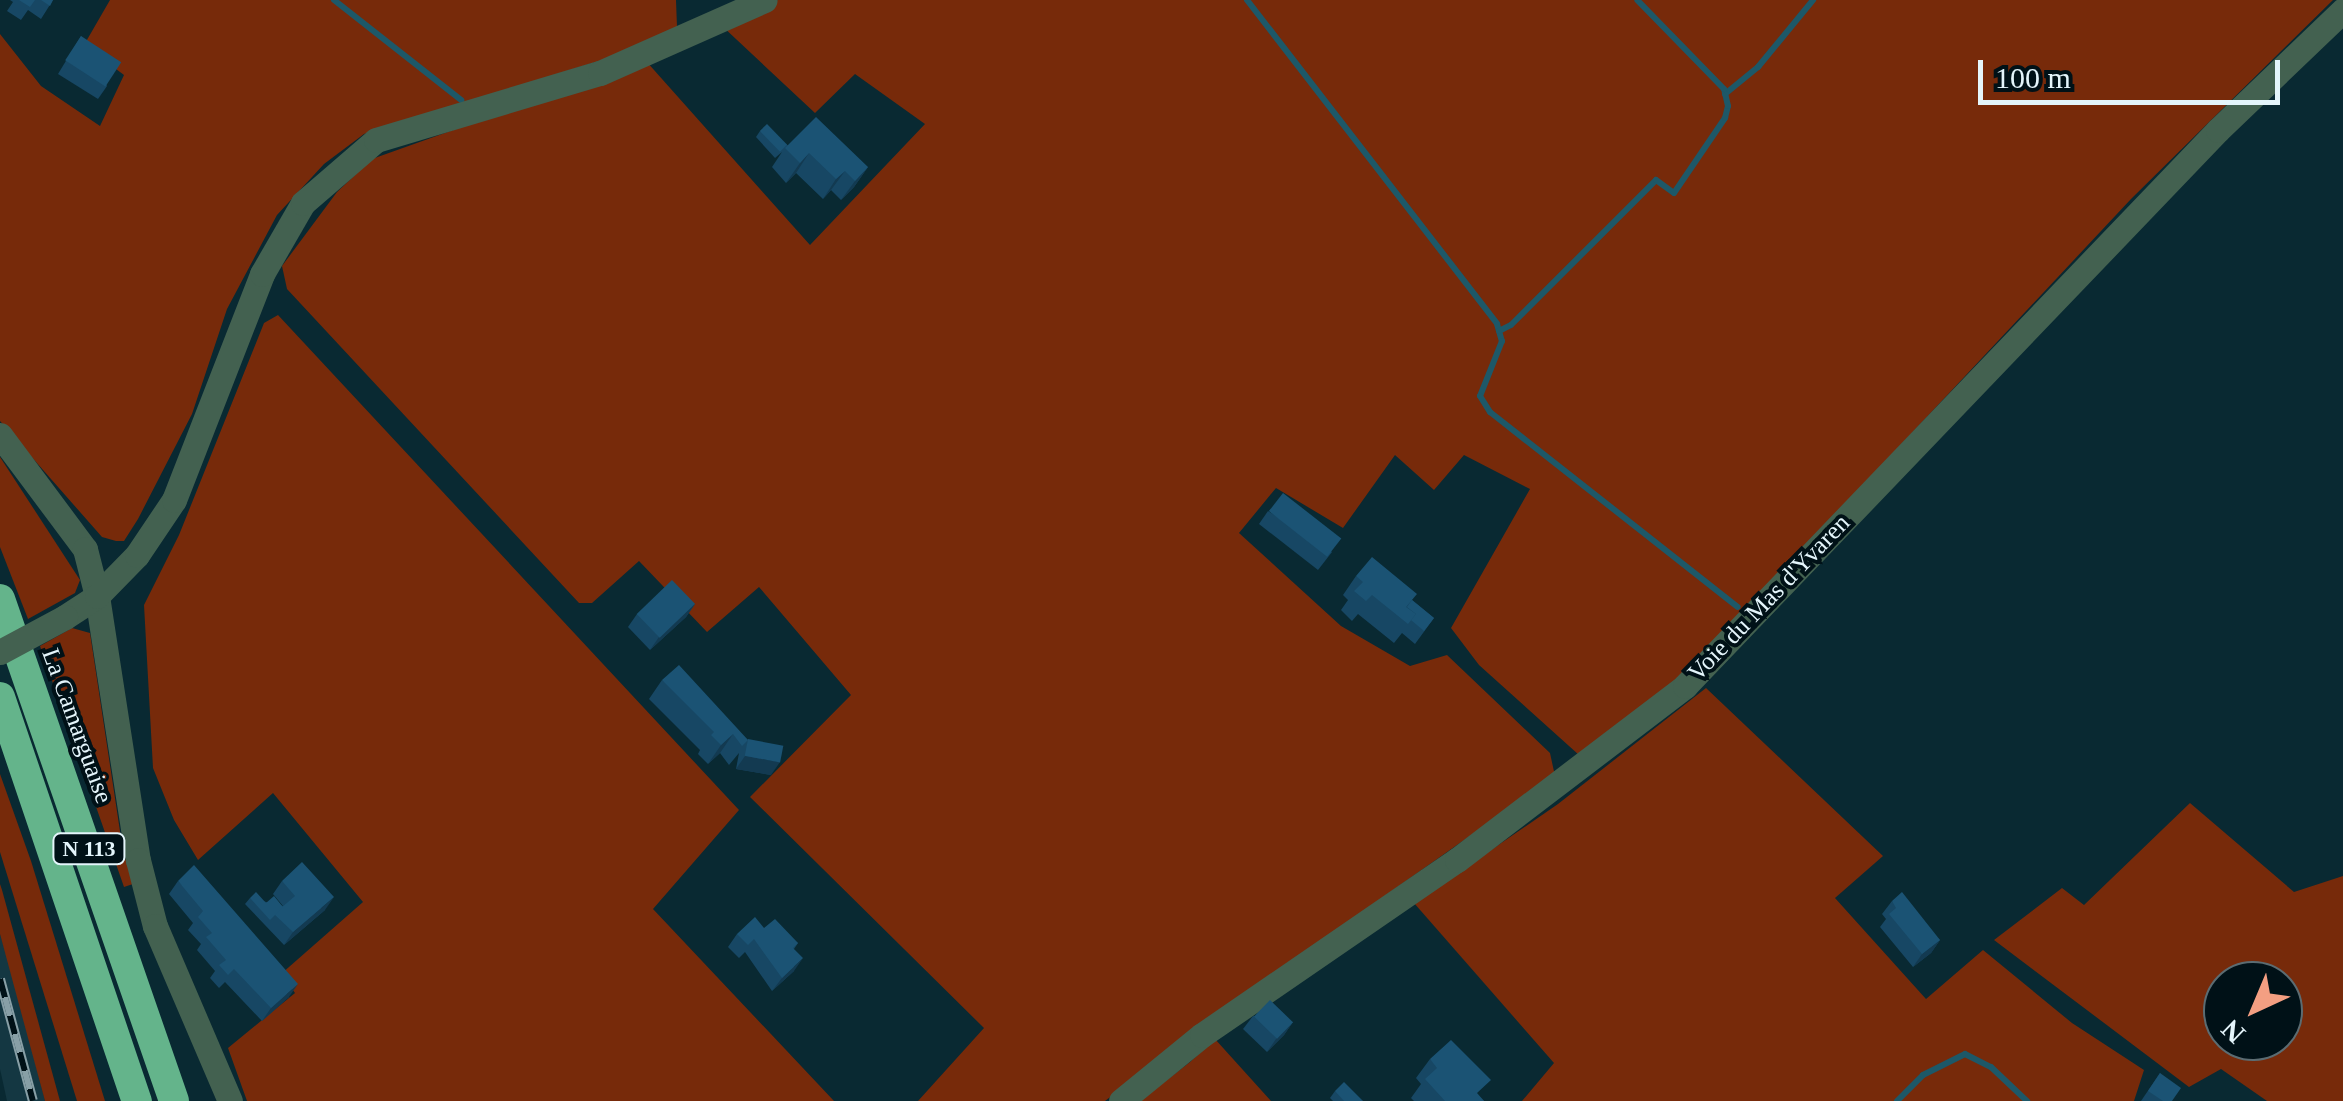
<!DOCTYPE html>
<html>
<head>
<meta charset="utf-8">
<style>
  body { margin:0 }
  #map { position:relative; width:2343px; height:1101px; overflow:hidden; background:#092932; font-family:Georgia,serif }
  div>[style] { position:absolute }
  [style*='--x'] { left:calc(var(--x)*1px); top:calc(var(--y)*1px); width:calc(var(--w)*1px); rotate:calc(var(--a)*1deg) }
  .built>* { inset:0; background:#143742 }
  .green>* { inset:0; background:#772a0a }
  .stream>* { height:6px; margin:-3px; padding:0 3px; transform-origin:3px; border-radius:3px; background:#1d5868 }
  .minor>* { height:25px; margin:-12.5px; padding:0 12.5px; transform-origin:12.5px; border-radius:12.5px; background:#436150 }
  .highway>* { height:30px; margin:-15px; padding:0 15px; transform-origin:15px; border-radius:15px; background:#64b48b }
  .rail>* { height:10px; margin-top:-5px; transform-origin:0; background:repeating-linear-gradient(90deg,#001117 0 19px,#889fa6 0 38px); box-sizing:border-box; border-block:2px solid #889fa6 }
  .minor-bridge>* { height:25px; margin:-12.5px; padding:0 12.5px; transform-origin:12.5px; border-radius:12.5px; background:#436150 }
  .wall>* { inset:0; background:#174764 }
  .shaded-wall>* { inset:0; background:#133a51 }
  .building>* { inset:0; background:#1b5374; transform-origin:0 0 }
  span { translate:-50% -50%; white-space:nowrap; text-align:center; line-height:1.15; -webkit-text-stroke:8px #001117; paint-order:stroke }
  .shield-label span { padding:2px 8px; background:#001117; border:2px solid; border-radius:8px; -webkit-text-stroke-width:0 }
  .shield-label { font-size:22px; color:#e4f5fb; font-weight:700 }
  .street-label { font-size:25px; color:#e4f5fb }
  .north { position:absolute; left:2203px; top:961px; width:100px; height:100px; box-sizing:border-box; background:#001117; border:2px solid #5b6c72; border-radius:50%; rotate:224deg; font-size:28px; font-weight:700; line-height:40px; text-align:center; color:#e4f5fb }
  .north::after { content:''; display:block; margin:auto; width:35px; height:45px; background:#f39f82; clip-path:polygon(50% 0,100% 100%,50% 72%,0 100%) }
  .scale { position:absolute; left:1978px; top:60px; width:302px; height:45px; box-sizing:border-box; border:5px solid #e4f5fb; border-top:0; padding-left:12px; font-size:30px; line-height:35px; white-space:nowrap; color:#e4f5fb; -webkit-text-stroke:8px #001117; paint-order:stroke }
</style>
</head>
<body>
<div id="map">
  <div class="built">
    <div style="clip-path:polygon(0 934px,15px 982px,45px 1101px,7px 1101px,0 1069px)"></div>
  </div>
  <div class="green">
    <div style="clip-path:polygon(110px 0,676px 0,677px 27px,628px 52px,364px 134px,324px 164px,277px 215px,227px 309px,192px 414px,138px 519px,124px 541px,116px 541px,102px 537px,0 421px,0 34px,41px 86px,100px 126px,124px 75px,84px 45px)"></div>
    <div style="clip-path:polygon(778px 0,2333px 0,2131px 199px,1686px 674px,1579px 755px,1479px 665px,1451px 628px,1530px 489px,1464px 455px,1434px 490px,1395px 455px,1343px 528px,1276px 488px,1239px 533px,1341px 626px,1410px 666px,1447px 655px,1550px 753px,1555px 776px,1248px 992px,1105px 1101px,918px 1101px,984px 1028px,750px 797px,851px 695px,759px 587px,707px 632px,639px 561px,592px 603px,579px 603px,287px 289px,282px 266px,337px 192px,372px 159px,646px 61px,810px 245px,925px 124px,855px 74px,815px 113px,721px 25px)"></div>
    <div style="clip-path:polygon(278px 315px,739px 810px,653px 909px,834px 1101px,247px 1101px,228px 1048px,295px 993px,281px 974px,363px 902px,273px 793px,198px 860px,174px 820px,153px 768px,144px 605px,179px 535px,264px 323px)"></div>
    <div style="clip-path:polygon(0 457px,80px 580px,75px 593px,28px 619px,0 547px)"></div>
    <div style="clip-path:polygon(72px 628px,90px 633px,123px 851px,133px 884px,124px 887px,40px 646px)"></div>
    <div style="clip-path:polygon(1706px 688px,1883px 856px,1835px 898px,1926px 999px,1983px 950px,2072px 1023px,2144px 1070px,2134px 1101px,1522px 1101px,1554px 1063px,1414px 903px,1558px 804px)"></div>
    <div style="clip-path:polygon(0 774px,31px 861px,105px 1101px,77px 1101px,0 852px)"></div>
    <div style="clip-path:polygon(evenodd,2190px 803px,2294px 892px,2343px 876px,2343px 1101px,2267px 1101px,2221px 1069px,2189px 1087px,1994px 940px,2062px 888px,2084px 905px,2190px 803px,2223px 981px,2283px 981px,2283px 1041px,2223px 1041px,2223px 981px)"></div>
    <div style="clip-path:polygon(0 884px,2px 890px,60px 1101px,45px 1101px,0 934px)"></div>
    <div style="clip-path:polygon(1215px 1039px,1271px 1101px,1140px 1101px,1190px 1062px)"></div>
  </div>
  <div class="stream">
    <div style="--x:334;--y:0;--w:162;--a:38.2"></div>
    <div style="--x:1247;--y:0;--w:409;--a:52.3"></div>
    <div style="--x:1497;--y:324;--w:18;--a:74"></div>
    <div style="--x:1502;--y:341;--w:59;--a:111.8"></div>
    <div style="--x:1480;--y:396;--w:19;--a:58"></div>
    <div style="--x:1490;--y:412;--w:315;--a:38.2"></div>
    <div style="--x:1725;--y:94;--w:43;--a:-39.3"></div>
    <div style="--x:1758;--y:67;--w:87;--a:-50.6"></div>
    <div style="--x:1499;--y:331;--w:13;--a:-27"></div>
    <div style="--x:1511;--y:325;--w:205;--a:-45"></div>
    <div style="--x:1656;--y:180;--w:22;--a:36"></div>
    <div style="--x:1674;--y:193;--w:91;--a:-55.8"></div>
    <div style="--x:1725;--y:118;--w:12;--a:-76"></div>
    <div style="--x:1728;--y:106;--w:17;--a:-103"></div>
    <div style="--x:1724;--y:89;--w:124;--a:-134.3"></div>
    <div style="--x:1897;--y:1101;--w:37;--a:-45"></div>
    <div style="--x:1923;--y:1075;--w:47;--a:-26.6"></div>
    <div style="--x:1965;--y:1054;--w:29;--a:27"></div>
    <div style="--x:1991;--y:1067;--w:50;--a:43.4"></div>
  </div>
  <div class="minor">
    <div style="--x:0;--y:435;--w:142;--a:53.3"></div>
    <div style="--x:85;--y:549;--w:49;--a:75.7"></div>
    <div style="--x:97;--y:596;--w:267;--a:81.2"></div>
    <div style="--x:138;--y:860;--w:68;--a:75.6"></div>
    <div style="--x:155;--y:926;--w:190;--a:66.8"></div>
    <div style="--x:65;--y:617;--w:38;--a:-33"></div>
    <div style="--x:97;--y:596;--w:57;--a:-45.7"></div>
    <div style="--x:137;--y:555;--w:66;--a:-56.1"></div>
    <div style="--x:174;--y:500;--w:243;--a:-68.7"></div>
    <div style="--x:262;--y:274;--w:82;--a:-60"></div>
    <div style="--x:303;--y:203;--w:96;--a:-40.8"></div>
    <div style="--x:376;--y:140;--w:234;--a:-16.7"></div>
    <div style="--x:600;--y:73;--w:180;--a:-23.9"></div>
    <div style="--x:1121;--y:1101;--w:104;--a:-39.2"></div>
    <div style="--x:1202;--y:1035;--w:309;--a:-34.5"></div>
    <div style="--x:1457;--y:860;--w:287;--a:-37.3"></div>
    <div style="--x:1685;--y:686;--w:770;--a:-46.21"></div>
    <div style="--x:2218;--y:130;--w:173;--a:-43.8"></div>
  </div>
  <div class="highway">
    <div style="--x:0;--y:599;--w:531;--a:70.88"></div>
    <div style="--x:0;--y:697;--w:427;--a:71.3"></div>
  </div>
  <div class="rail">
    <div style="--x:0;--y:979;--w:126;--a:74.9"></div>
  </div>
  <div class="minor-bridge">
    <div style="--x:0;--y:652;--w:74;--a:-28.3"></div>
  </div>
  <div class="wall">
    <div style="clip-path:polygon(10px 0,53px 0,41px 19px,28px 10px,21px 20px,7px 11px,13px 2px)"></div>
    <div style="clip-path:polygon(81px 36px,107px 86px,98px 99px,58px 74px)"></div>
    <div style="clip-path:polygon(760px 131px,787px 145px,868px 167px,854px 187px,841px 200px,831px 190px,823px 199px,796px 173px,786px 183px,772px 167px,782px 152px,775px 158px,756px 137px)"></div>
    <div style="clip-path:polygon(1268px 511px,1332px 552px,1318px 570px,1259px 524px)"></div>
    <div style="clip-path:polygon(1356px 576px,1412px 600px,1434px 618px,1415px 644px,1402px 633px,1394px 643px,1358px 614px,1352px 621px,1341px 610px,1348px 600px,1343px 595px)"></div>
    <div style="clip-path:polygon(695px 604px,686px 617px,650px 650px,628px 627px,637px 614px)"></div>
    <div style="clip-path:polygon(662px 680px,748px 740px,771px 775px,736px 769px,739px 753px,729px 765px,720px 753px,708px 764px,698px 754px,700px 750px,649px 699px)"></div>
    <div style="clip-path:polygon(178px 881px,289px 997px,262px 1021px,225px 982px,219px 988px,210px 978px,215px 971px,197px 950px,201px 944px,188px 930px,193px 923px,169px 894px)"></div>
    <div style="clip-path:polygon(282px 881px,325px 910px,284px 945px,245px 904px,250px 898px,283px 906px,273px 894px)"></div>
    <div style="clip-path:polygon(1892px 901px,1940px 940px,1931px 953px,1913px 967px,1880px 927px,1886px 919px,1882px 914px)"></div>
    <div style="clip-path:polygon(764px 928px,798px 943px,794px 949px,794px 971px,772px 991px,745px 952px,739px 958px,728px 947px,737px 934px)"></div>
    <div style="clip-path:polygon(1253px 1016px,1293px 1022px,1284px 1035px,1267px 1052px,1243px 1029px)"></div>
    <div style="clip-path:polygon(1430px 1059px,1480px 1097px,1484px 1101px,1414px 1101px,1411px 1098px,1421px 1084px,1416px 1078px)"></div>
    <div style="clip-path:polygon(2160px 1073px,2172px 1101px,2141px 1101px)"></div>
    <div style="clip-path:polygon(1335px 1091px,1363px 1101px,1333px 1101px,1330px 1098px)"></div>
  </div>
  <div class="shaded-wall">
    <div style="clip-path:polygon(809px 153px,796px 173px,786px 183px,800px 163px)"></div>
    <div style="clip-path:polygon(868px 167px,854px 187px,841px 200px,855px 181px)"></div>
    <div style="clip-path:polygon(845px 171px,831px 190px,823px 199px,836px 179px)"></div>
    <div style="clip-path:polygon(695px 604px,686px 617px,650px 650px,659px 637px)"></div>
    <div style="clip-path:polygon(733px 734px,720px 753px,708px 764px,721px 745px)"></div>
    <div style="clip-path:polygon(745px 756px,780px 762px,771px 775px,736px 769px)"></div>
    <div style="clip-path:polygon(334px 897px,325px 910px,284px 945px,293px 932px)"></div>
    <div style="clip-path:polygon(1940px 940px,1931px 953px,1913px 967px,1922px 954px)"></div>
    <div style="clip-path:polygon(803px 958px,794px 971px,772px 991px,782px 978px)"></div>
    <div style="clip-path:polygon(298px 984px,289px 997px,262px 1021px,271px 1008px)"></div>
    <div style="clip-path:polygon(1293px 1022px,1284px 1035px,1267px 1052px,1276px 1039px)"></div>
  </div>
  <div class="building">
    <div style="clip-path:polygon(19px 0,35px 0,30px 7px)"></div>
    <div style="clip-path:polygon(41px 0,53px 0,50px 6px)"></div>
    <div style="left:81px;top:36px;width:48px;height:29px;rotate:33deg"></div>
    <div style="clip-path:polygon(816px 117px,868px 167px,855px 181px,845px 171px,836px 179px,809px 153px,800px 163px,785px 148px)"></div>
    <div style="left:767px;top:124px;width:29px;height:10px;rotate:46deg"></div>
    <div style="left:1283px;top:493px;width:74px;height:23px;rotate:38deg"></div>
    <div style="clip-path:polygon(1372px 557px,1417px 594px,1406px 607px,1416px 614px,1408px 624px,1372px 595px,1366px 601px,1354px 591px,1363px 582px,1356px 576px)"></div>
    <div style="left:672px;top:580px;width:33px;height:49px;rotate:46deg"></div>
    <div style="clip-path:polygon(1412px 600px,1434px 618px,1424px 631px,1411px 620px,1416px 614px,1407px 607px)"></div>
    <div style="clip-path:polygon(679px 665px,748px 740px,742px 746px,733px 734px,721px 745px,711px 735px,714px 732px,662px 680px)"></div>
    <div style="left:748px;top:739px;width:36px;height:17px;rotate:11deg"></div>
    <div style="clip-path:polygon(302px 862px,334px 897px,293px 932px,274px 914px,295px 896px,282px 881px)"></div>
    <div style="clip-path:polygon(194px 865px,298px 984px,271px 1008px,234px 969px,228px 975px,219px 965px,226px 960px,206px 937px,212px 933px,198px 917px,203px 911px,178px 881px)"></div>
    <div style="clip-path:polygon(256px 892px,266px 903px,274px 896px,283px 907px,270px 920px,250px 898px)"></div>
    <div style="clip-path:polygon(1902px 892px,1940px 940px,1922px 954px,1889px 914px,1896px 908px,1892px 901px)"></div>
    <div style="clip-path:polygon(755px 917px,764px 928px,775px 919px,798px 943px,793px 948px,803px 958px,782px 978px,754px 939px,748px 945px,737px 934px)"></div>
    <div style="left:1270px;top:1000px;width:32px;height:23px;rotate:44deg"></div>
    <div style="clip-path:polygon(1451px 1040px,1491px 1080px,1477px 1093px,1484px 1101px,1445px 1101px,1425px 1079px,1437px 1068px,1430px 1059px)"></div>
    <div style="clip-path:polygon(2160px 1073px,2181px 1088px,2172px 1101px,2163px 1101px,2148px 1091px)"></div>
    <div style="clip-path:polygon(1344px 1082px,1363px 1101px,1344px 1101px,1335px 1091px)"></div>
  </div>
  <div class="shield-label">
    <span style="left:89px;top:849px">N 113</span>
  </div>
  <div class="street-label">
    <span style="left:1769px;top:598px;rotate:-46deg">Voie du Mas d'Yvaren</span>
    <span style="left:77px;top:726px;rotate:70deg">La Camarguaise</span>
  </div>
  <div class="north">N</div>
  <div class="scale">100 m</div>
</div>
</body>
</html>
